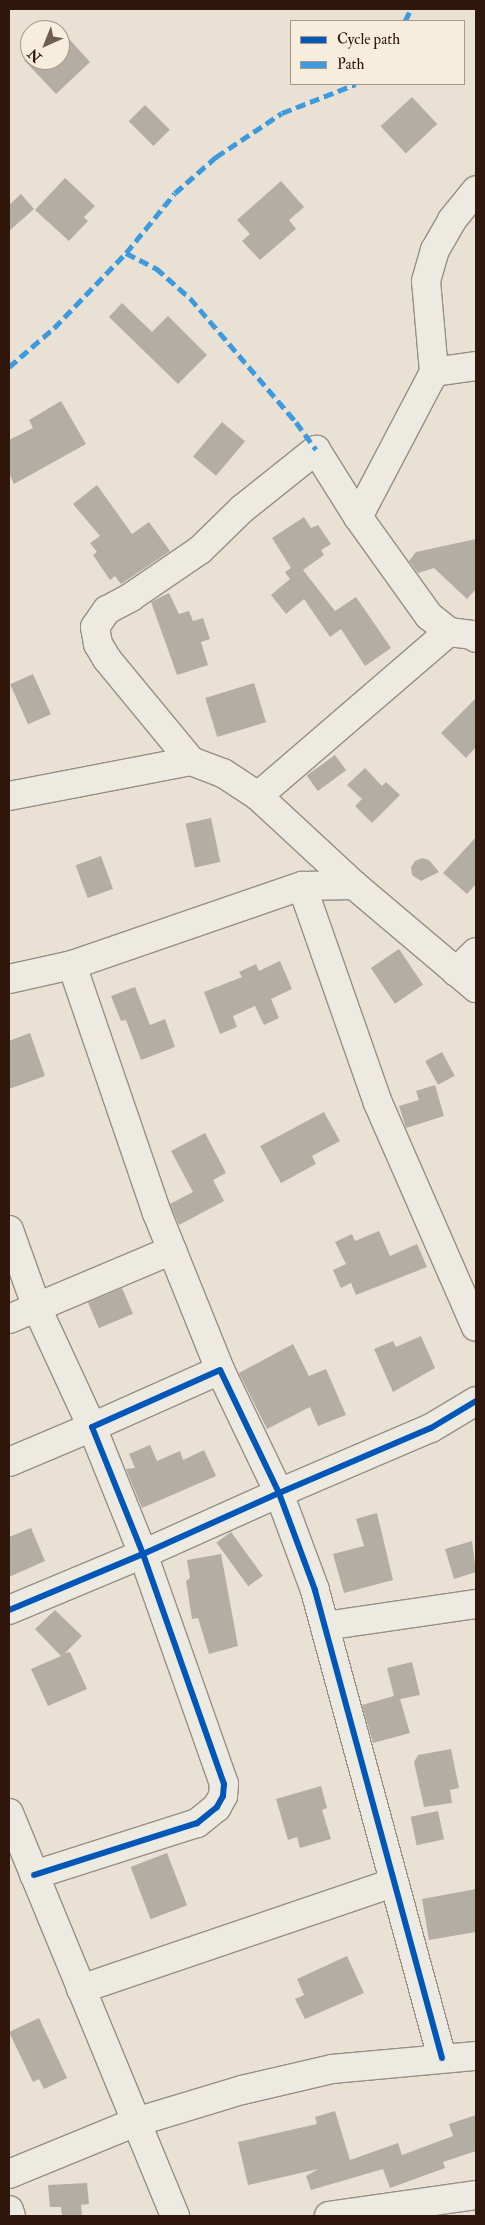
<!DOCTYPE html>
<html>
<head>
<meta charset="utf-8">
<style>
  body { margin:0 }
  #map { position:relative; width:485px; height:2225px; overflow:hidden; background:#e9e1d3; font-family:"IM FELL Double Pica",serif }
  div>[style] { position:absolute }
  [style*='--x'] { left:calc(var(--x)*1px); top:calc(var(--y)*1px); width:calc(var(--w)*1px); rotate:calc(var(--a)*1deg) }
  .building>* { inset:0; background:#b4ada3; transform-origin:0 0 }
  .roads { filter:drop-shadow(1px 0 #978f85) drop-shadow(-1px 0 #978f85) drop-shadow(0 1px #978f85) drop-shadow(0 -1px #978f85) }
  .minor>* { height:28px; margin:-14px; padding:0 14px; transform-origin:14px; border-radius:14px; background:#edeae2 }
  .quiet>* { height:5px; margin-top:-2.5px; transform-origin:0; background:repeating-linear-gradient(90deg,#3d9ade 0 10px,transparent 0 15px) }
  .cycleway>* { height:6px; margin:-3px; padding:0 3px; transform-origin:3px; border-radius:3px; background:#0057b8 }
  span { translate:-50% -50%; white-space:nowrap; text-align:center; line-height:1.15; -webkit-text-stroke:4.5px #f7eddc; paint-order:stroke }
  .frame { position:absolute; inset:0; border:10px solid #2f170b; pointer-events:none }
  .legend { position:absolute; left:290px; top:20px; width:175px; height:65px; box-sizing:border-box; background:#f7eddc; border:1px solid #a79788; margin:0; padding:6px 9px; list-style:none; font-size:15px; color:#2f170b }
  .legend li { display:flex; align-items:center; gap:10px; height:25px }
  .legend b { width:25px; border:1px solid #a79788 }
  .north { position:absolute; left:20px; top:20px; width:50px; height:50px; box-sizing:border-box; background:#f7eddc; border:1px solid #a79788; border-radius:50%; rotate:224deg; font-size:14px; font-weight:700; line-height:20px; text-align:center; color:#2f170b }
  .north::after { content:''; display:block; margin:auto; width:18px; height:22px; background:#705e51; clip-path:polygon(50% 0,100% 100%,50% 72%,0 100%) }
</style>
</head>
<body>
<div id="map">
  <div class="building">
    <div style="clip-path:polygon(60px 29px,90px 62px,56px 94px,24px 60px,60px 60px)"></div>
    <div style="left:412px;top:97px;width:37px;height:43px;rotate:47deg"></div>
    <div style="left:145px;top:105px;width:35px;height:23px;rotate:45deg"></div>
    <div style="clip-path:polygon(65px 178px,95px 206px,84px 217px,88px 221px,69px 241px,35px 210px)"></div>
    <div style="clip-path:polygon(281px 181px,304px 207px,289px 220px,296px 229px,260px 260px,242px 241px,250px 234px,237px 220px)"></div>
    <div style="clip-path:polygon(21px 194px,34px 209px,9px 231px,9px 205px)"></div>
    <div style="clip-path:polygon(122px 303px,152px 332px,168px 316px,207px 355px,178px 384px,109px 317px)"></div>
    <div style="clip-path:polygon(61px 401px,86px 444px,14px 484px,9px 473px,9px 440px,33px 428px,29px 420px)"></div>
    <div style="left:222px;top:422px;width:30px;height:45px;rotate:40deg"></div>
    <div style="clip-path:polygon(97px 485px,132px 534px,149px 522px,170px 551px,121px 584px,115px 576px,110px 580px,93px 555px,97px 552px,90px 543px,100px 536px,73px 504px)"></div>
    <div style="clip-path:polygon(304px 517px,311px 528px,318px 525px,331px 544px,321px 550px,324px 555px,303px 570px,335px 611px,356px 597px,391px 648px,365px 666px,341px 629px,330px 637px,304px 599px,286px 614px,271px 595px,290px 579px,285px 572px,291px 568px,272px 538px)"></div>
    <div style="clip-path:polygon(476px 539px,476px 589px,467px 599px,434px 568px,418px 573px,409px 561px,416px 552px)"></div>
    <div style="clip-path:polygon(169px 593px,179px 614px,189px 611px,193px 621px,203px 618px,210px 639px,201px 642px,208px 665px,177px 675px,151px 602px)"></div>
    <div style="left:33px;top:674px;width:44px;height:25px;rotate:66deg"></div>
    <div style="left:254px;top:683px;width:41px;height:51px;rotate:73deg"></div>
    <div style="clip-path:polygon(476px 698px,476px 747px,466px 758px,441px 733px)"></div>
    <div style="left:335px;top:755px;width:19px;height:35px;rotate:54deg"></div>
    <div style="clip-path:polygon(365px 768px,382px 786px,386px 782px,400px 795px,372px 823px,355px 806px,362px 799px,347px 785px)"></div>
    <div style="left:211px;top:818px;width:45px;height:26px;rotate:78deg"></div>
    <div style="clip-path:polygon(476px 837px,476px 884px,467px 894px,443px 873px)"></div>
    <div style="left:101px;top:856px;width:35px;height:27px;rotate:70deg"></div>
    <div style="clip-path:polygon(422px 858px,429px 860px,439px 872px,421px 881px,412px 875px,411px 867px,415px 861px)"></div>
    <div style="left:399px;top:949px;width:43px;height:34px;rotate:56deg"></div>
    <div style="clip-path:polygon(280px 961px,292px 989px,271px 999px,279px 1018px,264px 1025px,255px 1006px,233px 1016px,237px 1027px,220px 1034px,204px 992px,242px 977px,239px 972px,256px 964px,259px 971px)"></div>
    <div style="clip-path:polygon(135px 987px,150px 1025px,165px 1019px,175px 1047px,141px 1060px,126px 1020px,121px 1021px,111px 996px)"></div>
    <div style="clip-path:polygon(30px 1033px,45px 1076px,9px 1089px,9px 1041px)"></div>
    <div style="left:442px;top:1052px;width:27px;height:19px;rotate:62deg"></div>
    <div style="clip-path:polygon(435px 1085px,444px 1116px,406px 1128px,399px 1106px,419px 1100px,416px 1091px)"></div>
    <div style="clip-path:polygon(324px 1112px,340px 1141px,312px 1156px,316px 1164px,281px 1183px,260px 1146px)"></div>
    <div style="clip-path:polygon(205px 1133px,226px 1173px,213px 1180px,224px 1201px,179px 1225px,170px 1204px,193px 1192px,171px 1151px)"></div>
    <div style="clip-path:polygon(379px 1231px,390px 1256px,417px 1244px,427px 1267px,356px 1295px,351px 1283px,341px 1288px,333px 1270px,346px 1264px,335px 1242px,352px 1234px,355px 1241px)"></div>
    <div style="left:122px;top:1288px;width:28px;height:37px;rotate:67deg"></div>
    <div style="clip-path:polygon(421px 1336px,435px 1368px,393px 1392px,374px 1349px,393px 1341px,396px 1347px)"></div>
    <div style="clip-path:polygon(293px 1344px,309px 1376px,326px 1369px,346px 1415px,318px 1426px,310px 1407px,267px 1429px,239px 1373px)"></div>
    <div style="clip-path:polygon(150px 1445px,157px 1461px,180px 1451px,183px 1460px,204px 1450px,216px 1476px,142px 1508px,126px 1469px,135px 1468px,129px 1454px)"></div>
    <div style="clip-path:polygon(377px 1513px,393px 1580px,344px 1593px,333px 1554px,364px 1546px,356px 1519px)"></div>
    <div style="clip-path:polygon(31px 1528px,45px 1561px,9px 1577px,9px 1537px)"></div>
    <div style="left:231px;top:1532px;width:54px;height:18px;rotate:54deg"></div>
    <div style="clip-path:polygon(472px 1541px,476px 1572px,454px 1579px,445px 1549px)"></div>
    <div style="clip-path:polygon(221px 1554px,238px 1646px,209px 1654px,198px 1618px,192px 1619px,186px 1581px,190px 1578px,187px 1560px)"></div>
    <div style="clip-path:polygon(55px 1610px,82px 1636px,65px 1653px,70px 1652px,87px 1689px,48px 1706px,31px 1669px,61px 1656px,35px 1629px)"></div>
    <div style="clip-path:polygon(412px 1662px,420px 1695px,400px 1699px,410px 1733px,373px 1743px,362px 1705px,394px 1696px,387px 1668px)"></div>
    <div style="clip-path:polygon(451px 1749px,459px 1788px,450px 1790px,452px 1803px,424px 1807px,414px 1762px,418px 1755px)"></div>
    <div style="clip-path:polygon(321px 1786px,327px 1808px,322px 1810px,331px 1839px,300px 1848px,297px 1837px,288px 1840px,276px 1799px)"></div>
    <div style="left:438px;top:1811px;width:29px;height:28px;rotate:78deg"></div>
    <div style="left:167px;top:1853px;width:56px;height:39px;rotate:69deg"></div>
    <div style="clip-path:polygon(476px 1889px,476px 1932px,429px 1940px,422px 1899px)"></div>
    <div style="clip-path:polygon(347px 1956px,364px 1993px,305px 2019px,295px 1999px,304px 1995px,297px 1979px)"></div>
    <div style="clip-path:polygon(39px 2018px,67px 2078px,44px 2089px,39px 2079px,33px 2082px,9px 2032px)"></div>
    <div style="clip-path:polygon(335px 2111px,350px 2160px,398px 2143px,402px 2155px,453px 2136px,449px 2124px,476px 2115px,476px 2151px,443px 2162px,445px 2168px,390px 2188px,383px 2169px,311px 2190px,306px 2176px,318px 2169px,248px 2185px,238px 2142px,317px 2124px,315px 2117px)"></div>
    <div style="clip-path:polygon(87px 2183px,89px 2204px,81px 2205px,82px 2216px,62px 2216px,61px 2207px,50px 2207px,48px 2185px)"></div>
  </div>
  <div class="roads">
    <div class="minor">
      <div style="--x:434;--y:372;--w:42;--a:-8.1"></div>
      <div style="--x:449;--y:632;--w:26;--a:-141"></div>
      <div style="--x:429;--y:616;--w:122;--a:-125.6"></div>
      <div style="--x:358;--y:517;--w:164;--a:-62.3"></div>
      <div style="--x:434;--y:372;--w:91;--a:-95"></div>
      <div style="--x:426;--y:281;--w:32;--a:-74"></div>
      <div style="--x:435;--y:250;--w:34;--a:-60"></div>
      <div style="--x:452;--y:220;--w:38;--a:-51"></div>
      <div style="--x:191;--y:761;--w:132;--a:-129.5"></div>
      <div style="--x:107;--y:659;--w:17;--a:-121"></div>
      <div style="--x:98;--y:644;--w:17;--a:-100"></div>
      <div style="--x:95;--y:627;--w:21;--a:-55"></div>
      <div style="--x:107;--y:610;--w:27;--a:-28"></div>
      <div style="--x:131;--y:597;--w:83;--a:-34.3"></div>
      <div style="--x:200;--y:550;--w:59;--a:-44.3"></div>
      <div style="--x:242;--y:509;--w:95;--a:-38.6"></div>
      <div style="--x:316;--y:450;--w:79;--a:57.9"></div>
      <div style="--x:9;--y:796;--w:185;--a:-10.9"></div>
      <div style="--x:191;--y:761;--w:34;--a:21"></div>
      <div style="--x:223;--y:773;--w:42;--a:33.3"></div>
      <div style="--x:258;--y:796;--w:131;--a:42.8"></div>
      <div style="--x:354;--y:885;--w:160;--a:40.2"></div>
      <div style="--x:258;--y:796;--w:252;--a:-40.7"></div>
      <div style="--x:449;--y:632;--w:23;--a:7"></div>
      <div style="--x:472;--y:635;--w:5;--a:37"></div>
      <div style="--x:302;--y:886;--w:230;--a:70.7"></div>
      <div style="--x:378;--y:1103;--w:244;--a:66.4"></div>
      <div style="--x:72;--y:965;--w:262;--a:71.1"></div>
      <div style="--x:157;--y:1213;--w:169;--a:68.1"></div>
      <div style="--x:456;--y:972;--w:28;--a:-45"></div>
      <div style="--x:9;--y:979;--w:65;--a:-12.5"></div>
      <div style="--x:72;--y:965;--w:243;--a:-19"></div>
      <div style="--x:302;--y:886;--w:52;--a:-1.1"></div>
      <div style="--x:9;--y:1230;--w:83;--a:70.3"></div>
      <div style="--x:37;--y:1308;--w:131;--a:65.2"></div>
      <div style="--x:92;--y:1427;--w:90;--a:157.1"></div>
      <div style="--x:9;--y:1319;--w:177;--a:-22.9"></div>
      <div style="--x:9;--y:1610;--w:145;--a:-22.7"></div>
      <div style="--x:143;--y:1554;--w:149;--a:-24.2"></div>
      <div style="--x:279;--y:1493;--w:136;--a:-115.6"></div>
      <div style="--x:220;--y:1370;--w:140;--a:156"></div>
      <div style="--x:92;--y:1427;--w:137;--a:68.1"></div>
      <div style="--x:143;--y:1554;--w:244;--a:70.6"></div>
      <div style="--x:224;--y:1784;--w:12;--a:95"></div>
      <div style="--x:223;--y:1796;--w:13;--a:119"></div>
      <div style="--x:217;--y:1807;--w:26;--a:141"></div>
      <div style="--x:197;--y:1823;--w:171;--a:162.3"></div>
      <div style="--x:325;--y:1626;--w:153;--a:-8.3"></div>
      <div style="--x:9;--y:1813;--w:436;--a:67.6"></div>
      <div style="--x:81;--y:1989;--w:330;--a:-18.8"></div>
      <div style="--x:442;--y:2058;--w:485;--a:-105.2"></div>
      <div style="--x:315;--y:1590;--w:103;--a:-110.4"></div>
      <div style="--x:279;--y:1493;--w:165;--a:-23.2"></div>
      <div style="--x:431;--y:1428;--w:52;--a:-31"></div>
      <div style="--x:9;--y:2174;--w:137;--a:-22.3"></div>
      <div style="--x:136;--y:2122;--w:111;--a:-16.8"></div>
      <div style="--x:242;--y:2090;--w:92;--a:-13.1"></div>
      <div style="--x:332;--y:2069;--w:145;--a:-5.2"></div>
      <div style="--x:9;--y:2210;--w:6;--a:72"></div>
      <div style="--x:329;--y:2216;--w:148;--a:-8.1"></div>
    </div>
  </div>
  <div class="quiet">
    <div style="--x:405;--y:21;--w:13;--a:-63"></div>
    <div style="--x:126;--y:253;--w:34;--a:27"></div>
    <div style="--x:156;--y:268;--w:45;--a:41.4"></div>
    <div style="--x:190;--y:298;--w:163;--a:49.5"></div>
    <div style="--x:296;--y:422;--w:34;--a:54"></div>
    <div style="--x:9;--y:367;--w:60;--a:-40.9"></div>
    <div style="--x:54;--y:328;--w:104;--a:-46.2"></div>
    <div style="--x:126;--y:253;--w:77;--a:-50.8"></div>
    <div style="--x:175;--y:193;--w:55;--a:-41.3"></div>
    <div style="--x:216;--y:157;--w:79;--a:-33.7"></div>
    <div style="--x:282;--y:113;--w:79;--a:-21.4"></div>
  </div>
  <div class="cycleway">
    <div style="--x:9;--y:1610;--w:145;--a:-22.7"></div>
    <div style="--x:143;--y:1554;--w:149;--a:-24.2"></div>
    <div style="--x:279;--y:1493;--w:136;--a:-115.6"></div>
    <div style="--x:220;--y:1370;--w:140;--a:156"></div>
    <div style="--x:92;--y:1427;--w:137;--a:68.1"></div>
    <div style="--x:143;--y:1554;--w:244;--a:70.6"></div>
    <div style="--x:224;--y:1784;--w:12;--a:95"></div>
    <div style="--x:223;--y:1796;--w:13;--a:119"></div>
    <div style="--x:217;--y:1807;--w:26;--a:141"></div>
    <div style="--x:197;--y:1823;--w:171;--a:162.3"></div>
    <div style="--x:442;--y:2058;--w:485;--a:-105.2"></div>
    <div style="--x:315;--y:1590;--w:103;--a:-110.4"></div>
    <div style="--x:279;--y:1493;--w:165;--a:-23.2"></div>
    <div style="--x:431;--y:1428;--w:52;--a:-31"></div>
  </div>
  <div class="frame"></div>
  <ul class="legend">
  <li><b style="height:6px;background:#0057b8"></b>Cycle path</li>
  <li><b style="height:6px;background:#3d9ade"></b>Path</li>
  </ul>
  <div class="north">N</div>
</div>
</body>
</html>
